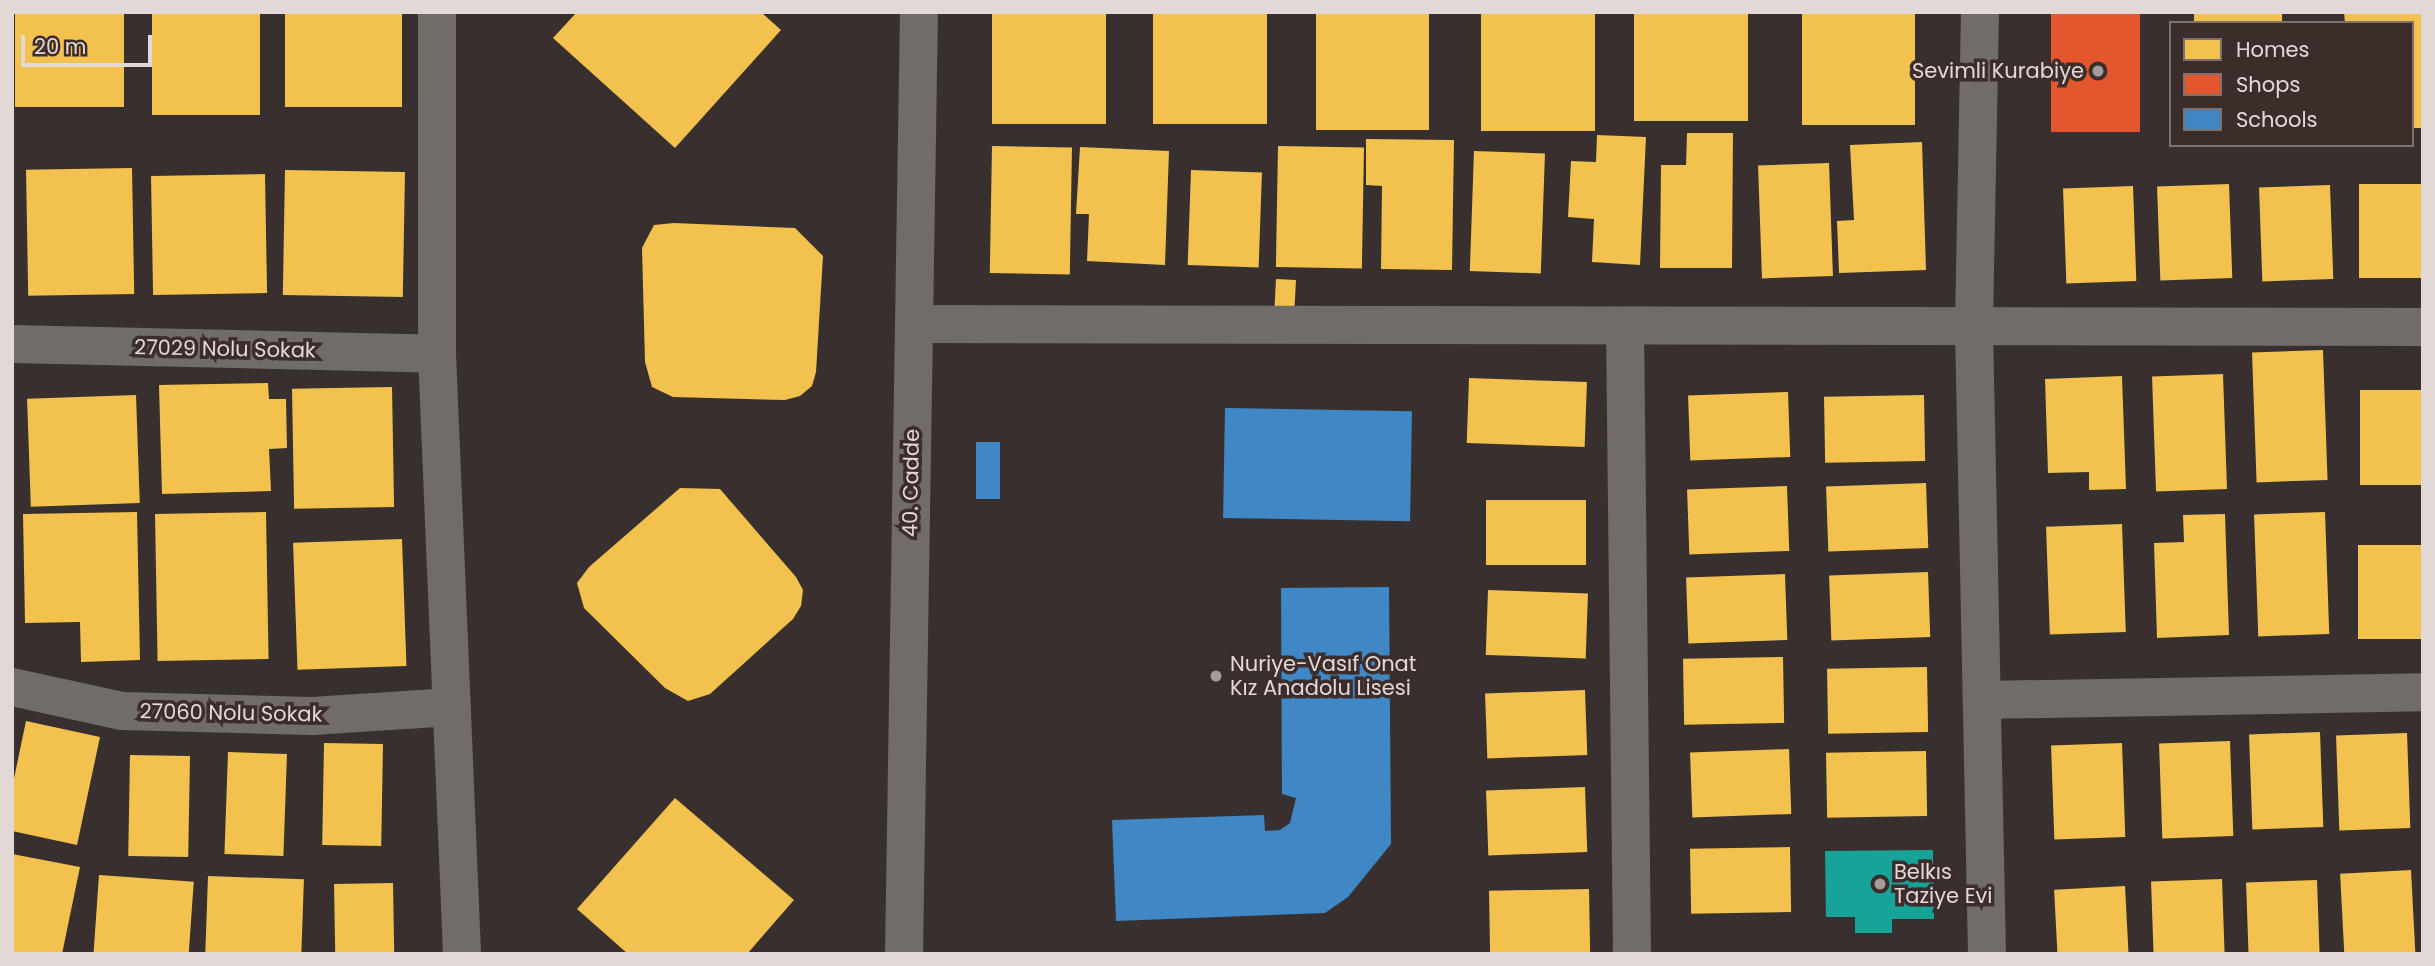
<!DOCTYPE html>
<html>
<head>
<meta charset="utf-8">
<style>
  body { margin:0 }
  #map { position:relative; width:2435px; height:966px; overflow:hidden; background:#38302e; font-family:Poppins,sans-serif }
  div>[style] { position:absolute }
  [style*='--x'] { left:calc(var(--x)*1px); top:calc(var(--y)*1px); width:calc(var(--w)*1px); rotate:calc(var(--a)*1deg) }
  .homes>* { inset:0; background:#f2c14e; transform-origin:0 0 }
  .shops>* { inset:0; background:#e4572e; transform-origin:0 0 }
  .schools>* { inset:0; background:#3f88c5; transform-origin:0 0 }
  .public>* { inset:0; background:#17a398 }
  .minor>* { height:38px; margin:-19px; padding:0 19px; transform-origin:19px; border-radius:19px; background:#716b6a }
  .dots>* { width:19px; height:19px; translate:-50% -50%; box-sizing:border-box; border:4px solid #3c2d2a; border-radius:50% }
  span { translate:-50% -50%; white-space:nowrap; text-align:center; line-height:1.15; -webkit-text-stroke:7px #3c2d2a; paint-order:stroke }
  .poi-label { font-size:21px; color:#e2d8d6 }
  .right { translate:-100% -50%; text-align:right }
  .left { translate:0 -50%; text-align:left }
  .street-label { font-size:21px; color:#e2d8d6 }
  .frame { position:absolute; inset:0; border:14px solid #e2d8d6; pointer-events:none }
  .legend { position:absolute; left:2169px; top:21px; width:245px; height:126px; box-sizing:border-box; background:#3c2d2a; border:2px solid #7e716f; margin:0; padding:9px 12px; list-style:none; font-size:21px; color:#e2d8d6 }
  .legend li { display:flex; align-items:center; gap:14px; height:35px }
  .legend b { width:35px; border:2px solid #7e716f }
  .scale { position:absolute; left:21px; top:35px; width:131px; height:32px; box-sizing:border-box; border:4px solid #e2d8d6; border-top:0; padding-left:9px; font-size:21px; line-height:24px; white-space:nowrap; color:#e2d8d6; -webkit-text-stroke:5px #3c2d2a; paint-order:stroke }
</style>
</head>
<body>
<div id="map">
  <div class="homes">
    <div style="left:15px;top:12px;width:109px;height:95px"></div>
    <div style="left:152px;top:12px;width:108px;height:103px"></div>
    <div style="left:285px;top:12px;width:117px;height:95px"></div>
    <div style="clip-path:polygon(577px 12px,761px 12px,781px 30px,675px 148px,553px 38px)"></div>
    <div style="left:992px;top:12px;width:114px;height:112px"></div>
    <div style="left:1153px;top:12px;width:114px;height:112px"></div>
    <div style="left:1316px;top:12px;width:113px;height:118px"></div>
    <div style="left:1481px;top:12px;width:114px;height:119px"></div>
    <div style="left:1634px;top:12px;width:114px;height:109px"></div>
    <div style="left:1802px;top:12px;width:113px;height:113px"></div>
    <div style="left:2194px;top:12px;width:88px;height:11px"></div>
    <div style="clip-path:polygon(2344px 12px,2423px 12px,2423px 128px,2412px 128px,2412px 23px,2345px 23px)"></div>
    <div style="clip-path:polygon(1687px 133px,1733px 133px,1732px 268px,1660px 268px,1661px 165px,1686px 165px)"></div>
    <div style="clip-path:polygon(1597px 135px,1646px 137px,1640px 265px,1592px 262px,1594px 219px,1568px 217px,1571px 161px,1596px 162px)"></div>
    <div style="clip-path:polygon(1366px 139px,1454px 140px,1452px 270px,1381px 269px,1382px 186px,1366px 185px)"></div>
    <div style="clip-path:polygon(1922px 142px,1926px 270px,1839px 273px,1837px 221px,1854px 220px,1850px 145px)"></div>
    <div style="left:992px;top:146px;width:80px;height:127px;rotate:1deg"></div>
    <div style="left:1278px;top:146px;width:86px;height:121px;rotate:1deg"></div>
    <div style="clip-path:polygon(1080px 147px,1169px 151px,1165px 265px,1087px 261px,1089px 214px,1076px 214px)"></div>
    <div style="left:1474px;top:151px;width:71px;height:120px;rotate:2deg"></div>
    <div style="left:1829px;top:163px;width:113px;height:71px;rotate:88deg"></div>
    <div style="left:132px;top:168px;width:126px;height:106px;rotate:89deg"></div>
    <div style="left:285px;top:170px;width:120px;height:125px;rotate:1deg"></div>
    <div style="left:1191px;top:170px;width:71px;height:95px;rotate:2deg"></div>
    <div style="left:265px;top:174px;width:119px;height:114px;rotate:89deg"></div>
    <div style="left:2229px;top:184px;width:94px;height:72px;rotate:88deg"></div>
    <div style="left:2423px;top:184px;width:94px;height:64px;rotate:90deg"></div>
    <div style="left:2330px;top:185px;width:94px;height:71px;rotate:88deg"></div>
    <div style="left:2133px;top:186px;width:95px;height:70px;rotate:88deg"></div>
    <div style="clip-path:polygon(674px 223px,795px 228px,823px 256px,816px 372px,812px 386px,800px 396px,785px 400px,673px 397px,652px 387px,645px 362px,642px 248px,654px 225px)"></div>
    <div style="left:1276px;top:279px;width:20px;height:30px;rotate:3deg"></div>
    <div style="left:2323px;top:350px;width:130px;height:71px;rotate:88deg"></div>
    <div style="left:2223px;top:374px;width:115px;height:71px;rotate:88deg"></div>
    <div style="clip-path:polygon(2122px 376px,2126px 489px,2089px 490px,2089px 472px,2048px 473px,2045px 379px)"></div>
    <div style="left:1469px;top:378px;width:118px;height:65px;rotate:2deg"></div>
    <div style="clip-path:polygon(268px 383px,269px 399px,286px 399px,287px 448px,269px 449px,271px 491px,162px 494px,159px 385px)"></div>
    <div style="left:392px;top:387px;width:120px;height:100px;rotate:89deg"></div>
    <div style="left:2423px;top:390px;width:95px;height:63px;rotate:90deg"></div>
    <div style="left:1788px;top:392px;width:65px;height:100px;rotate:88deg"></div>
    <div style="left:136px;top:395px;width:108px;height:109px;rotate:88deg"></div>
    <div style="left:1924px;top:395px;width:66px;height:100px;rotate:89deg"></div>
    <div style="left:1926px;top:483px;width:65px;height:100px;rotate:88deg"></div>
    <div style="left:1787px;top:486px;width:65px;height:100px;rotate:88deg"></div>
    <div style="clip-path:polygon(680px 488px,720px 489px,796px 577px,803px 590px,801px 606px,793px 619px,710px 694px,688px 701px,665px 688px,584px 608px,577px 583px,589px 567px)"></div>
    <div style="left:1486px;top:500px;width:100px;height:65px"></div>
    <div style="clip-path:polygon(137px 512px,140px 660px,81px 662px,80px 622px,25px 623px,23px 514px)"></div>
    <div style="left:266px;top:512px;width:147px;height:111px;rotate:89deg"></div>
    <div style="left:2325px;top:512px;width:122px;height:71px;rotate:88deg"></div>
    <div style="clip-path:polygon(2225px 514px,2229px 635px,2157px 638px,2154px 543px,2184px 542px,2183px 515px)"></div>
    <div style="left:2122px;top:524px;width:108px;height:76px;rotate:88deg"></div>
    <div style="left:402px;top:539px;width:127px;height:109px;rotate:88deg"></div>
    <div style="left:2423px;top:545px;width:94px;height:65px;rotate:90deg"></div>
    <div style="left:1928px;top:572px;width:65px;height:99px;rotate:88deg"></div>
    <div style="left:1785px;top:574px;width:66px;height:99px;rotate:88deg"></div>
    <div style="left:1488px;top:590px;width:100px;height:65px;rotate:2deg"></div>
    <div style="left:1783px;top:657px;width:66px;height:100px;rotate:89deg"></div>
    <div style="left:1927px;top:667px;width:65px;height:100px;rotate:89deg"></div>
    <div style="left:1585px;top:690px;width:65px;height:100px;rotate:88deg"></div>
    <div style="clip-path:polygon(26px 721px,100px 737px,77px 845px,12px 831px,12px 788px)"></div>
    <div style="left:2320px;top:732px;width:95px;height:71px;rotate:88deg"></div>
    <div style="left:2407px;top:733px;width:95px;height:71px;rotate:88deg"></div>
    <div style="left:2230px;top:741px;width:95px;height:71px;rotate:88deg"></div>
    <div style="left:324px;top:743px;width:59px;height:102px;rotate:1deg"></div>
    <div style="left:2122px;top:743px;width:94px;height:71px;rotate:88deg"></div>
    <div style="left:1789px;top:749px;width:65px;height:99px;rotate:88deg"></div>
    <div style="left:1926px;top:751px;width:65px;height:100px;rotate:89deg"></div>
    <div style="left:228px;top:752px;width:59px;height:102px;rotate:2deg"></div>
    <div style="left:130px;top:755px;width:60px;height:101px;rotate:1deg"></div>
    <div style="left:1585px;top:787px;width:65px;height:99px;rotate:88deg"></div>
    <div style="clip-path:polygon(675px 798px,794px 900px,747px 954px,628px 954px,577px 909px)"></div>
    <div style="left:1790px;top:847px;width:65px;height:100px;rotate:89deg"></div>
    <div style="clip-path:polygon(12px 854px,80px 867px,62px 954px,12px 954px)"></div>
    <div style="left:2411px;top:870px;width:84px;height:71px;rotate:87deg"></div>
    <div style="left:99px;top:875px;width:95px;height:79px;rotate:4deg"></div>
    <div style="left:208px;top:876px;width:96px;height:78px;rotate:2deg"></div>
    <div style="left:2222px;top:879px;width:75px;height:71px;rotate:88deg"></div>
    <div style="left:2317px;top:880px;width:74px;height:71px;rotate:88deg"></div>
    <div style="left:393px;top:883px;width:71px;height:59px;rotate:89deg"></div>
    <div style="left:2125px;top:886px;width:68px;height:71px;rotate:87deg"></div>
    <div style="left:1589px;top:889px;width:65px;height:100px;rotate:89deg"></div>
  </div>
  <div class="shops">
    <div style="left:2051px;top:12px;width:89px;height:120px"></div>
  </div>
  <div class="schools">
    <div style="left:1225px;top:408px;width:187px;height:110px;rotate:1deg"></div>
    <div style="left:976px;top:442px;width:24px;height:57px"></div>
    <div style="clip-path:polygon(1389px 587px,1391px 844px,1348px 897px,1325px 913px,1116px 921px,1112px 820px,1264px 815px,1265px 831px,1280px 830px,1290px 823px,1296px 798px,1282px 794px,1281px 588px)"></div>
  </div>
  <div class="public">
    <div style="clip-path:polygon(1933px 850px,1934px 919px,1892px 919px,1892px 933px,1855px 933px,1855px 917px,1826px 917px,1825px 851px)"></div>
  </div>
  <div class="minor">
    <div style="--x:437;--y:12;--w:342;--a:90"></div>
    <div style="--x:437;--y:354;--w:601;--a:87.61"></div>
    <div style="--x:1980;--y:12;--w:316;--a:91.1"></div>
    <div style="--x:1974;--y:328;--w:626;--a:88.81"></div>
    <div style="--x:914;--y:324;--w:1509;--a:0.11"></div>
    <div style="--x:1625;--y:327;--w:627;--a:89.36"></div>
    <div style="--x:12;--y:344;--w:425;--a:1.3"></div>
    <div style="--x:12;--y:687;--w:113;--a:12.3"></div>
    <div style="--x:122;--y:711;--w:190;--a:1.5"></div>
    <div style="--x:312;--y:716;--w:140;--a:-3.7"></div>
    <div style="--x:1983;--y:700;--w:440;--a:-1"></div>
    <div style="--x:904;--y:954;--w:942;--a:-89.09"></div>
  </div>
  <div class="dots">
    <div style="left:2098px;top:71px;background:#a69d9b"></div>
    <div style="left:1216px;top:676px;background:#a69d9b"></div>
    <div style="left:1880px;top:884px;background:#a69d9b"></div>
  </div>
  <div class="poi-label">
    <span class="right" style="left:2084px;top:71px">Sevimli Kurabiye</span>
    <span class="left" style="left:1230px;top:676px">Nuriye-Vasıf Onat<br>Kız Anadolu Lisesi</span>
    <span class="left" style="left:1894px;top:884px">Belkıs<br>Taziye Evi</span>
  </div>
  <div class="street-label">
    <span style="left:225px;top:349px;rotate:1deg">27029 Nolu Sokak</span>
    <span style="left:911px;top:483px;rotate:-89deg">40. Cadde</span>
    <span style="left:231px;top:713px;rotate:1deg">27060 Nolu Sokak</span>
  </div>
  <div class="frame"></div>
  <ul class="legend">
  <li><b style="height:19px;background:#f2c14e"></b>Homes</li>
  <li><b style="height:19px;background:#e4572e"></b>Shops</li>
  <li><b style="height:19px;background:#3f88c5"></b>Schools</li>
  </ul>
  <div class="scale">20 m</div>
</div>
</body>
</html>
